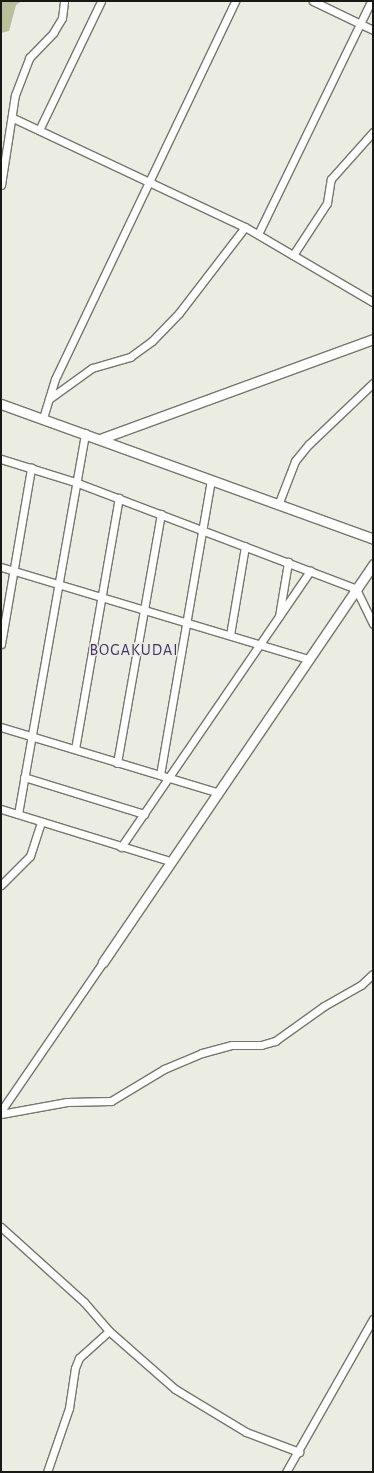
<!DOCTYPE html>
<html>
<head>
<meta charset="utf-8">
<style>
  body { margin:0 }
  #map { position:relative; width:374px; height:1473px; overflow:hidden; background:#ebede2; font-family:"Alegreya Sans",sans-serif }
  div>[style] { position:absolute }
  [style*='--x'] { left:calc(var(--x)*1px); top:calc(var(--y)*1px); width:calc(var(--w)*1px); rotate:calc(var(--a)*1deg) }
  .green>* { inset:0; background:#b8bf9a }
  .roads { filter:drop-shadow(1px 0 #75776d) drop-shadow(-1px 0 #75776d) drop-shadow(0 1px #75776d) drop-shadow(0 -1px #75776d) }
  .minor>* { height:7px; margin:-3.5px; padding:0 3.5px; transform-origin:3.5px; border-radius:3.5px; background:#fff }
  .tertiary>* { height:9px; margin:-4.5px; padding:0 4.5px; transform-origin:4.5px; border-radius:4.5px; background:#fff }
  span { translate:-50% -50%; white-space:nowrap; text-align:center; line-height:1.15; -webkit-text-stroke:3px #ebede2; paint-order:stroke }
  .quarter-label { font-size:16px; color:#45306c; letter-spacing:1px }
  .frame { position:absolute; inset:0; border:2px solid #181915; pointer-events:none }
</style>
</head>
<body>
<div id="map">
  <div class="green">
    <div style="clip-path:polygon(1px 1px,22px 1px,16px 5px,9px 31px,1px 33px)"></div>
  </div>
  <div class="roads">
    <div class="minor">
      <div style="--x:313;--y:1;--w:67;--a:25.8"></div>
      <div style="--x:13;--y:118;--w:256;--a:25.2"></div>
      <div style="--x:245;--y:227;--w:148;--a:30.4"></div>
      <div style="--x:39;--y:130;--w:143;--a:-64.3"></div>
      <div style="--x:1;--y:185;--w:91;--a:-81.2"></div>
      <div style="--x:15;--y:95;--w:40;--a:-69"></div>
      <div style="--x:29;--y:58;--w:35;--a:-46"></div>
      <div style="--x:53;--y:33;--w:17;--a:-59"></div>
      <div style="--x:62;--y:18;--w:17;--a:-83"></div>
      <div style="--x:258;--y:234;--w:259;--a:-64.1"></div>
      <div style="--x:293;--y:255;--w:62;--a:-56.8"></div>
      <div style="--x:327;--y:203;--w:24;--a:-81"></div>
      <div style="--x:331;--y:179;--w:63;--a:-48.2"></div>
      <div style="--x:49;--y:399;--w:53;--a:-35.8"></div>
      <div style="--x:92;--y:368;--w:40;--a:-16"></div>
      <div style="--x:130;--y:357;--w:27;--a:-36"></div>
      <div style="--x:152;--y:341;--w:39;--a:-46"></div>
      <div style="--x:179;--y:313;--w:108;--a:-52.5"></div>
      <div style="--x:43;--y:418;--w:41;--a:-72.9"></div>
      <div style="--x:55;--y:379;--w:419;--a:-64.5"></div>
      <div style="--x:1;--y:459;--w:77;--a:17.3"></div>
      <div style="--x:75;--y:482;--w:301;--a:20.8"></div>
      <div style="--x:356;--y:589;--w:39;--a:64"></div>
      <div style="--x:278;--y:505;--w:47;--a:-68.9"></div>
      <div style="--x:295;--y:461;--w:22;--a:-51"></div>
      <div style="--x:309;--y:444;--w:88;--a:-43.6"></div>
      <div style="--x:1;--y:567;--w:320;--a:16.7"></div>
      <div style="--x:279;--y:616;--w:55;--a:-80.5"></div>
      <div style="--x:230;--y:635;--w:90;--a:-80.4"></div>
      <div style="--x:1;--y:644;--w:179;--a:-80.3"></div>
      <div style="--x:1;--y:727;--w:225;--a:16.8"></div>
      <div style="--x:75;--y:749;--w:255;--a:-80.1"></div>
      <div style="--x:117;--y:763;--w:253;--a:-80"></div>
      <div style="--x:160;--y:775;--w:298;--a:-80.2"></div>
      <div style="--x:24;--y:777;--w:126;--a:17.1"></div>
      <div style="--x:1;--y:809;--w:177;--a:17.1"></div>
      <div style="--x:18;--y:814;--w:387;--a:-80"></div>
      <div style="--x:121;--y:847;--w:335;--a:-55.6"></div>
      <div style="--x:1;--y:885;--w:41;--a:-45"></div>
      <div style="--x:30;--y:856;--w:36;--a:-72"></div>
      <div style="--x:1;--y:1111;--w:181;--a:-55.6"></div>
      <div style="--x:1;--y:1114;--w:67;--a:-10.3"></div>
      <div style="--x:67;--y:1102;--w:44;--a:-1.3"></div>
      <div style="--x:111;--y:1101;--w:62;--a:-31.1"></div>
      <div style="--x:164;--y:1069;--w:41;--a:-22.8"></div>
      <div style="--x:202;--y:1053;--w:31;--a:-15"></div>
      <div style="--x:232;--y:1045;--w:29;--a:0"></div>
      <div style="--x:261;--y:1045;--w:15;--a:-16"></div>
      <div style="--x:275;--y:1041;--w:60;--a:-35.5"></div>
      <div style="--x:324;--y:1006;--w:43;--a:-29.6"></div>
      <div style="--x:361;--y:985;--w:16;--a:-43"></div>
      <div style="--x:1;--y:1227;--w:112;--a:42.1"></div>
      <div style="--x:84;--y:1302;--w:38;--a:49"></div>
      <div style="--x:109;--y:1331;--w:88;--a:41.3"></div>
      <div style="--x:175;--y:1389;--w:83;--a:31.2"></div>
      <div style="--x:246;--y:1432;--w:57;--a:20.7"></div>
      <div style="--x:47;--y:1472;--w:68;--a:-71"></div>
      <div style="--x:69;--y:1408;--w:40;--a:-81.5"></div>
      <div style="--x:75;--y:1368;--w:11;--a:-68"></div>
      <div style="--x:79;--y:1358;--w:40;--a:-42"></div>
      <div style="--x:286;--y:1472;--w:176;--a:-60.4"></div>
    </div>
    <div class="tertiary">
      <div style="--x:1;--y:404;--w:396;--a:19.9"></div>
      <div style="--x:100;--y:439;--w:291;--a:-20.1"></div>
      <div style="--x:103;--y:962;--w:481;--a:-55.8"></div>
    </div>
  </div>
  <div class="quarter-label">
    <span style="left:134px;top:650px">BOGAKUDAI</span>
  </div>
  <div class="frame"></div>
</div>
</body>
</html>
